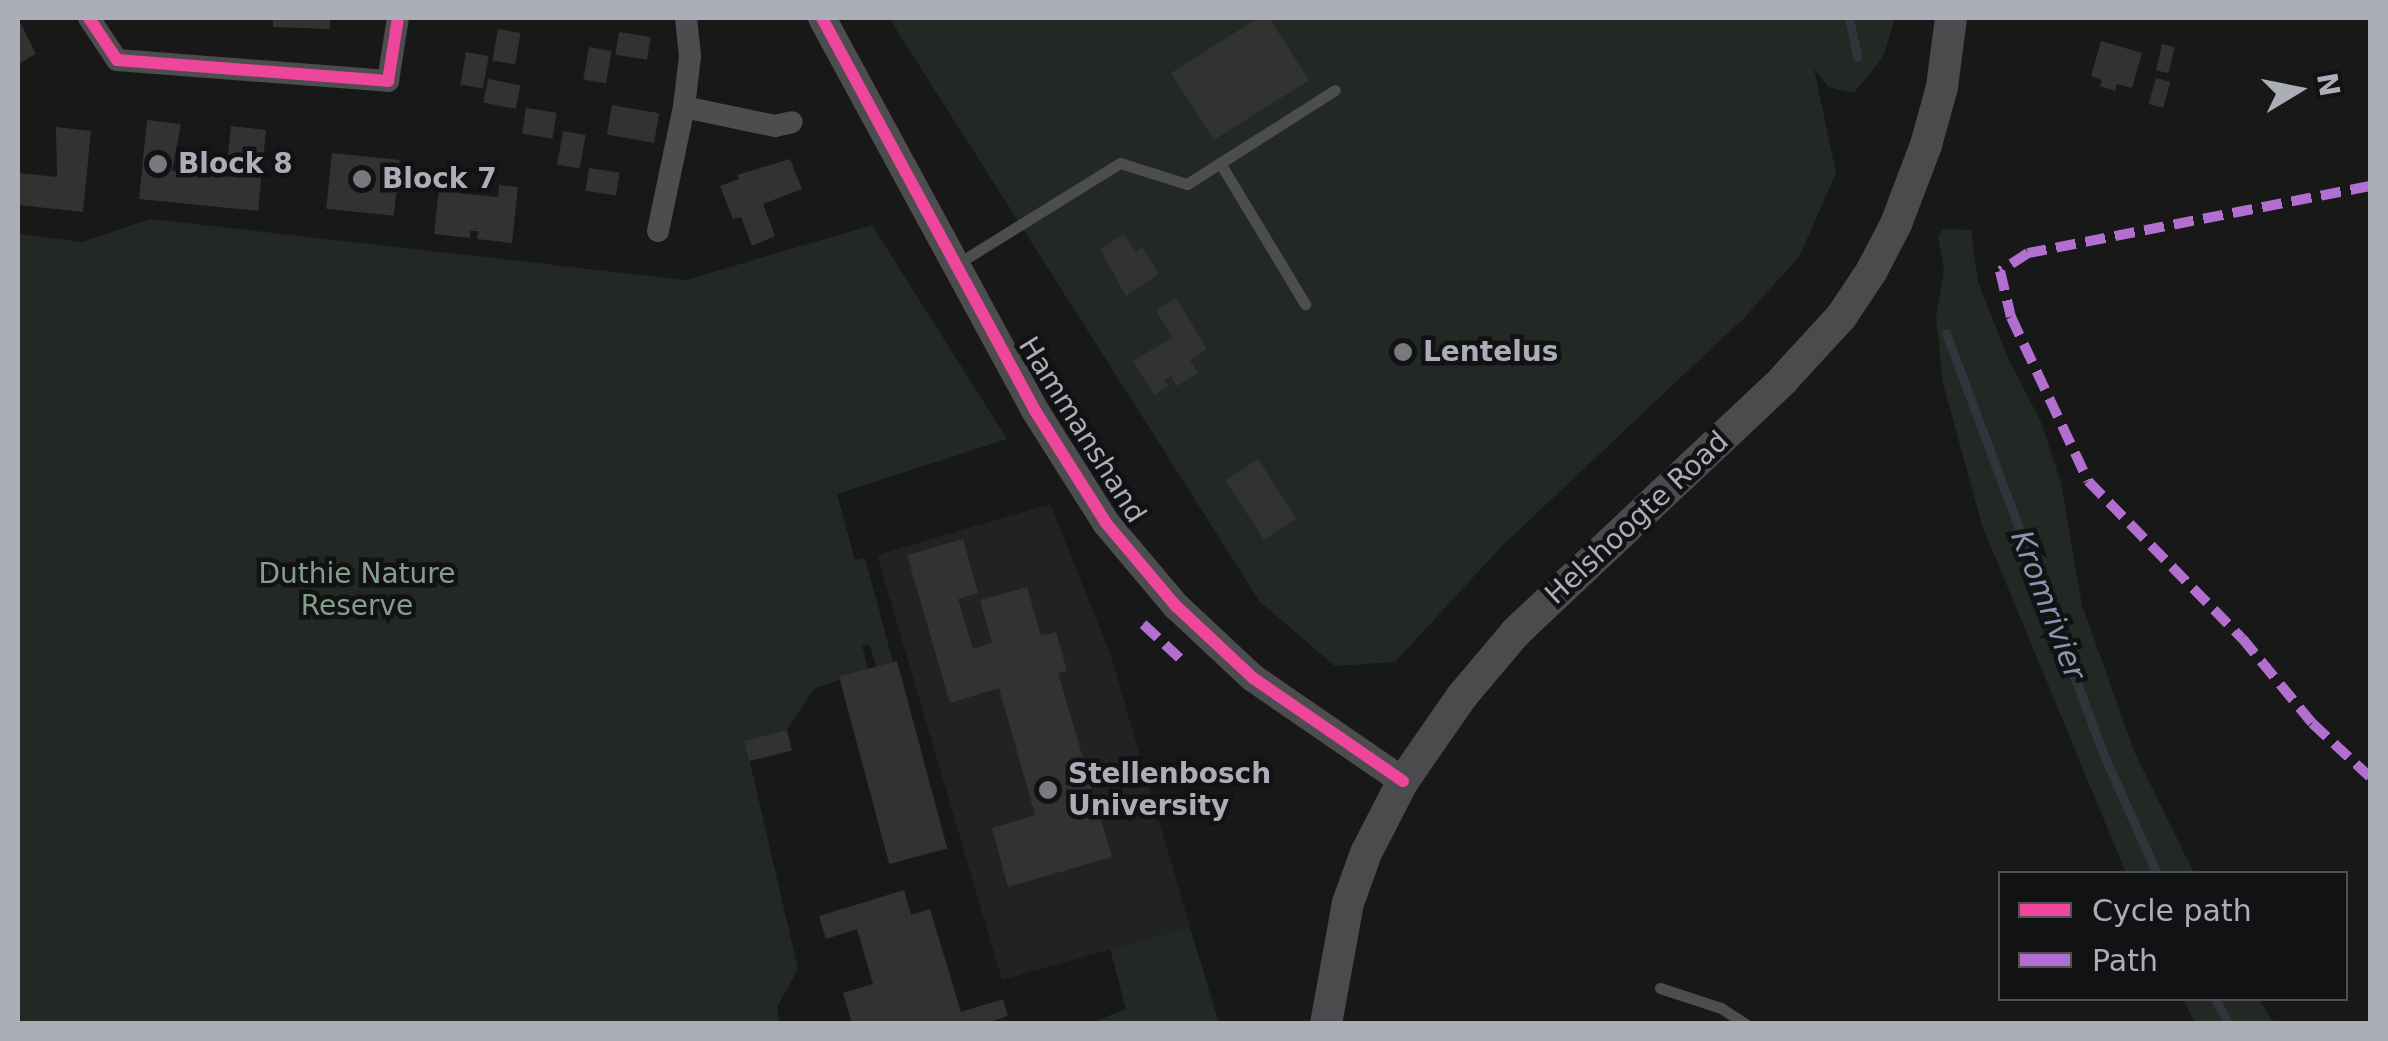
<!DOCTYPE html>
<html>
<head>
<meta charset="utf-8">
<style>
  body { margin:0 }
  #map { position:relative; width:2388px; height:1041px; overflow:hidden; background:#181818; font-family:"DejaVu Sans",sans-serif }
  div>[style] { position:absolute }
  [style*='--x'] { left:calc(var(--x)*1px); top:calc(var(--y)*1px); width:calc(var(--w)*1px); rotate:calc(var(--a)*1deg) }
  .built>* { inset:0; background:#222223 }
  .green>* { inset:0; background:#222823 }
  .stream>* { height:9px; margin:-4.5px; padding:0 4.5px; transform-origin:4.5px; border-radius:4.5px; background:#30353c }
  .building>* { inset:0; background:#323233; transform-origin:0 0 }
  .service>* { height:11px; margin:-5.5px; padding:0 5.5px; transform-origin:5.5px; border-radius:5.5px; background:#4d4d50 }
  .minor>* { height:22px; margin:-11px; padding:0 11px; transform-origin:11px; border-radius:11px; background:#4d4d50 }
  .tertiary>* { height:28px; margin:-14px; padding:0 14px; transform-origin:14px; border-radius:14px; background:#4d4d50 }
  .secondary>* { height:32px; margin:-16px; padding:0 16px; transform-origin:16px; border-radius:16px; background:#4b4b4e }
  .quiet>* { height:10px; margin-top:-5px; transform-origin:0; background:repeating-linear-gradient(90deg,#b36fd0 0 20px,transparent 0 30px) }
  .cycleway>* { height:12px; margin:-6px; padding:0 6px; transform-origin:6px; border-radius:6px; background:#ed469a }
  .dots>* { width:28px; height:28px; translate:-50% -50%; box-sizing:border-box; border:5px solid #121214; border-radius:50% }
  span { translate:-50% -50%; white-space:nowrap; text-align:center; line-height:1.15; -webkit-text-stroke:9px #121214; paint-order:stroke }
  .poi-label { font-size:28px; color:#abadb7; font-weight:700 }
  .left { translate:0 -50%; text-align:left }
  .street-label { font-size:28px; color:#abadb7 }
  .park-label { font-size:28px; color:#849f89 }
  .water-label { font-size:30px; color:#8696ad; font-style:italic }
  .frame { position:absolute; inset:0; border:20px solid #abadb7; pointer-events:none }
  .legend { position:absolute; left:1998px; top:871px; width:350px; height:130px; box-sizing:border-box; background:#121214; border:2px solid #4f5055; margin:0; padding:12px 18px; list-style:none; font-size:30px; color:#abadb7 }
  .legend li { display:flex; align-items:center; gap:20px; height:50px }
  .legend b { width:50px; border:2px solid #4f5055 }
  .north { position:absolute; left:2248px; top:40px; width:100px; height:100px; -webkit-text-stroke:8px #121214; paint-order:stroke; rotate:80deg; font-size:28px; font-weight:700; line-height:40px; text-align:center; color:#abadb7 }
  .north::after { content:''; display:block; margin:auto; width:35px; height:45px; background:#abadb7; clip-path:polygon(50% 0,100% 100%,50% 72%,0 100%) }
</style>
</head>
<body>
<div id="map">
  <div class="built">
    <div style="clip-path:polygon(1050px 504px,1110px 653px,1190px 927px,1002px 980px,877px 555px)"></div>
  </div>
  <div class="green">
    <div style="clip-path:polygon(889px 18px,1895px 18px,1883px 57px,1854px 93px,1829px 87px,1814px 69px,1836px 173px,1799px 257px,1745px 317px,1503px 545px,1395px 662px,1335px 666px,1260px 602px)"></div>
    <div style="clip-path:polygon(150px 219px,686px 280px,872px 225px,1007px 439px,837px 494px,855px 560px,865px 558px,893px 662px,876px 667px,870px 645px,862px 646px,868px 669px,814px 689px,787px 730px,745px 741px,798px 969px,777px 1007px,780px 1023px,18px 1024px,18px 234px,82px 242px)"></div>
    <div style="clip-path:polygon(1942px 229px,1971px 230px,1978px 282px,2009px 360px,2041px 422px,2061px 483px,2082px 605px,2134px 751px,2194px 873px,2126px 873px,1982px 525px,1943px 383px,1936px 318px,1944px 270px,1938px 237px)"></div>
    <div style="clip-path:polygon(1190px 927px,1219px 1023px,1090px 1023px,1126px 1009px,1110px 949px)"></div>
    <div style="clip-path:polygon(2183px 999px,2259px 999px,2274px 1023px,2195px 1023px)"></div>
  </div>
  <div class="stream">
    <div style="--x:1849;--y:18;--w:40;--a:78"></div>
    <div style="--x:1946;--y:333;--w:456;--a:69.5"></div>
    <div style="--x:2106;--y:760;--w:125;--a:65.9"></div>
    <div style="--x:2215;--y:998;--w:29;--a:63"></div>
  </div>
  <div class="building">
    <div style="clip-path:polygon(18px 18px,36px 54px,18px 64px)"></div>
    <div style="clip-path:polygon(273px 18px,330px 18px,330px 29px,273px 27px)"></div>
    <div style="clip-path:polygon(1258px 18px,1269px 18px,1309px 80px,1214px 140px,1171px 73px)"></div>
    <div style="left:498px;top:29px;width:23px;height:32px;rotate:10deg"></div>
    <div style="left:619px;top:32px;width:32px;height:23px;rotate:9deg"></div>
    <div style="clip-path:polygon(2101px 41px,2142px 53px,2132px 88px,2117px 84px,2115px 91px,2100px 86px,2102px 80px,2091px 76px)"></div>
    <div style="left:2162px;top:44px;width:13px;height:27px;rotate:13deg"></div>
    <div style="left:589px;top:47px;width:23px;height:33px;rotate:10deg"></div>
    <div style="left:466px;top:52px;width:23px;height:33px;rotate:10deg"></div>
    <div style="left:2156px;top:78px;width:15px;height:27px;rotate:16deg"></div>
    <div style="left:488px;top:79px;width:33px;height:24px;rotate:11deg"></div>
    <div style="left:612px;top:105px;width:48px;height:30px;rotate:10deg"></div>
    <div style="left:526px;top:108px;width:31px;height:26px;rotate:9deg"></div>
    <div style="clip-path:polygon(147px 120px,181px 124px,172px 171px,232px 177px,235px 156px,228px 155px,231px 126px,266px 130px,258px 211px,139px 199px)"></div>
    <div style="clip-path:polygon(56px 127px,91px 131px,83px 212px,18px 205px,18px 173px,57px 177px)"></div>
    <div style="left:563px;top:131px;width:23px;height:34px;rotate:10deg"></div>
    <div style="left:332px;top:153px;width:68px;height:56px;rotate:6deg"></div>
    <div style="clip-path:polygon(790px 159px,802px 189px,763px 204px,775px 236px,752px 246px,741px 217px,733px 219px,720px 186px,739px 179px,737px 175px)"></div>
    <div style="left:589px;top:168px;width:31px;height:23px;rotate:9deg"></div>
    <div style="clip-path:polygon(440px 180px,459px 182px,458px 193px,498px 197px,499px 185px,518px 187px,512px 243px,477px 239px,478px 231px,470px 231px,470px 238px,434px 234px)"></div>
    <div style="clip-path:polygon(1124px 234px,1136px 252px,1142px 247px,1159px 274px,1126px 296px,1100px 249px)"></div>
    <div style="clip-path:polygon(1176px 298px,1207px 349px,1190px 360px,1198px 373px,1177px 386px,1171px 376px,1164px 380px,1169px 386px,1154px 395px,1133px 361px,1172px 338px,1156px 310px)"></div>
    <div style="left:1258px;top:459px;width:71px;height:39px;rotate:57deg"></div>
    <div style="clip-path:polygon(963px 539px,978px 593px,958px 599px,973px 649px,992px 643px,980px 600px,1027px 587px,1041px 636px,1056px 632px,1067px 671px,1058px 673px,1112px 857px,1008px 887px,992px 828px,1035px 815px,999px 688px,950px 703px,907px 555px)"></div>
    <div style="left:897px;top:661px;width:194px;height:60px;rotate:75deg"></div>
    <div style="left:787px;top:730px;width:21px;height:44px;rotate:76deg"></div>
    <div style="clip-path:polygon(904px 890px,911px 915px,930px 909px,961px 1012px,1003px 999px,1008px 1016px,984px 1024px,852px 1024px,843px 993px,873px 984px,857px 929px,826px 939px,819px 916px)"></div>
  </div>
  <div class="service">
    <div style="--x:1220;--y:163;--w:165;--a:58.9"></div>
    <div style="--x:957;--y:264;--w:192;--a:-31.8"></div>
    <div style="--x:1120;--y:163;--w:70;--a:17.4"></div>
    <div style="--x:1187;--y:184;--w:175;--a:-32.4"></div>
    <div style="--x:1660;--y:988;--w:64;--a:18.2"></div>
    <div style="--x:1721;--y:1008;--w:30;--a:33"></div>
  </div>
  <div class="minor">
    <div style="--x:89;--y:18;--w:50;--a:56.3"></div>
    <div style="--x:117;--y:60;--w:272;--a:4.4"></div>
    <div style="--x:388;--y:81;--w:64;--a:-81"></div>
    <div style="--x:684;--y:107;--w:93;--a:11.8"></div>
    <div style="--x:775;--y:126;--w:17;--a:-13"></div>
    <div style="--x:658;--y:231;--w:127;--a:-78.2"></div>
    <div style="--x:684;--y:107;--w:51;--a:-83.3"></div>
    <div style="--x:690;--y:56;--w:38;--a:-96"></div>
  </div>
  <div class="tertiary">
    <div style="--x:822;--y:18;--w:445;--a:61.5"></div>
    <div style="--x:1034;--y:409;--w:135;--a:57.7"></div>
    <div style="--x:1106;--y:523;--w:109;--a:49.9"></div>
    <div style="--x:1176;--y:606;--w:105;--a:43.1"></div>
    <div style="--x:1253;--y:678;--w:182;--a:34.5"></div>
  </div>
  <div class="secondary">
    <div style="--x:1326;--y:1024;--w:123;--a:-79.7"></div>
    <div style="--x:1348;--y:903;--w:53;--a:-70.2"></div>
    <div style="--x:1366;--y:853;--w:81;--a:-62.8"></div>
    <div style="--x:1403;--y:781;--w:103;--a:-55.2"></div>
    <div style="--x:1462;--y:696;--w:84;--a:-49.8"></div>
    <div style="--x:1516;--y:632;--w:367;--a:-43.3"></div>
    <div style="--x:1783;--y:380;--w:86;--a:-47.4"></div>
    <div style="--x:1841;--y:317;--w:54;--a:-56.3"></div>
    <div style="--x:1871;--y:272;--w:54;--a:-62.5"></div>
    <div style="--x:1896;--y:224;--w:85;--a:-69.2"></div>
    <div style="--x:1926;--y:145;--w:60;--a:-74.6"></div>
    <div style="--x:1942;--y:87;--w:70;--a:-82.6"></div>
  </div>
  <div class="quiet">
    <div style="--x:2370;--y:186;--w:349;--a:168.9"></div>
    <div style="--x:2028;--y:253;--w:33;--a:147"></div>
    <div style="--x:2000;--y:271;--w:47;--a:76.6"></div>
    <div style="--x:2011;--y:317;--w:181;--a:64.8"></div>
    <div style="--x:2088;--y:481;--w:220;--a:45.6"></div>
    <div style="--x:2242;--y:638;--w:110;--a:50.5"></div>
    <div style="--x:2312;--y:723;--w:79;--a:43"></div>
    <div style="--x:1143;--y:624;--w:57;--a:42.9"></div>
  </div>
  <div class="cycleway">
    <div style="--x:89;--y:18;--w:50;--a:56.3"></div>
    <div style="--x:117;--y:60;--w:272;--a:4.4"></div>
    <div style="--x:388;--y:81;--w:64;--a:-81"></div>
    <div style="--x:822;--y:18;--w:445;--a:61.5"></div>
    <div style="--x:1034;--y:409;--w:135;--a:57.7"></div>
    <div style="--x:1106;--y:523;--w:109;--a:49.9"></div>
    <div style="--x:1176;--y:606;--w:105;--a:43.1"></div>
    <div style="--x:1253;--y:678;--w:182;--a:34.5"></div>
  </div>
  <div class="dots">
    <div style="left:158px;top:164px;background:#78797f"></div>
    <div style="left:362px;top:179px;background:#78797f"></div>
    <div style="left:1403px;top:352px;background:#78797f"></div>
    <div style="left:1048px;top:790px;background:#78797f"></div>
  </div>
  <div class="poi-label">
    <span class="left" style="left:178px;top:164px">Block 8</span>
    <span class="left" style="left:382px;top:179px">Block 7</span>
    <span class="left" style="left:1423px;top:352px">Lentelus</span>
    <span class="left" style="left:1068px;top:790px">Stellenbosch<br>University</span>
  </div>
  <div class="street-label">
    <span style="left:1082px;top:430px;rotate:58deg">Hammanshand</span>
    <span style="left:1637px;top:518px;rotate:-43deg">Helshoogte Road</span>
  </div>
  <div class="park-label">
    <span style="left:357px;top:590px">Duthie Nature<br>Reserve</span>
  </div>
  <div class="water-label">
    <span style="left:2048px;top:605px;rotate:69deg">Kromrivier</span>
  </div>
  <div class="frame"></div>
  <ul class="legend">
  <li><b style="height:12px;background:#ed469a"></b>Cycle path</li>
  <li><b style="height:12px;background:#b36fd0"></b>Path</li>
  </ul>
  <div class="north">N</div>
</div>
</body>
</html>
